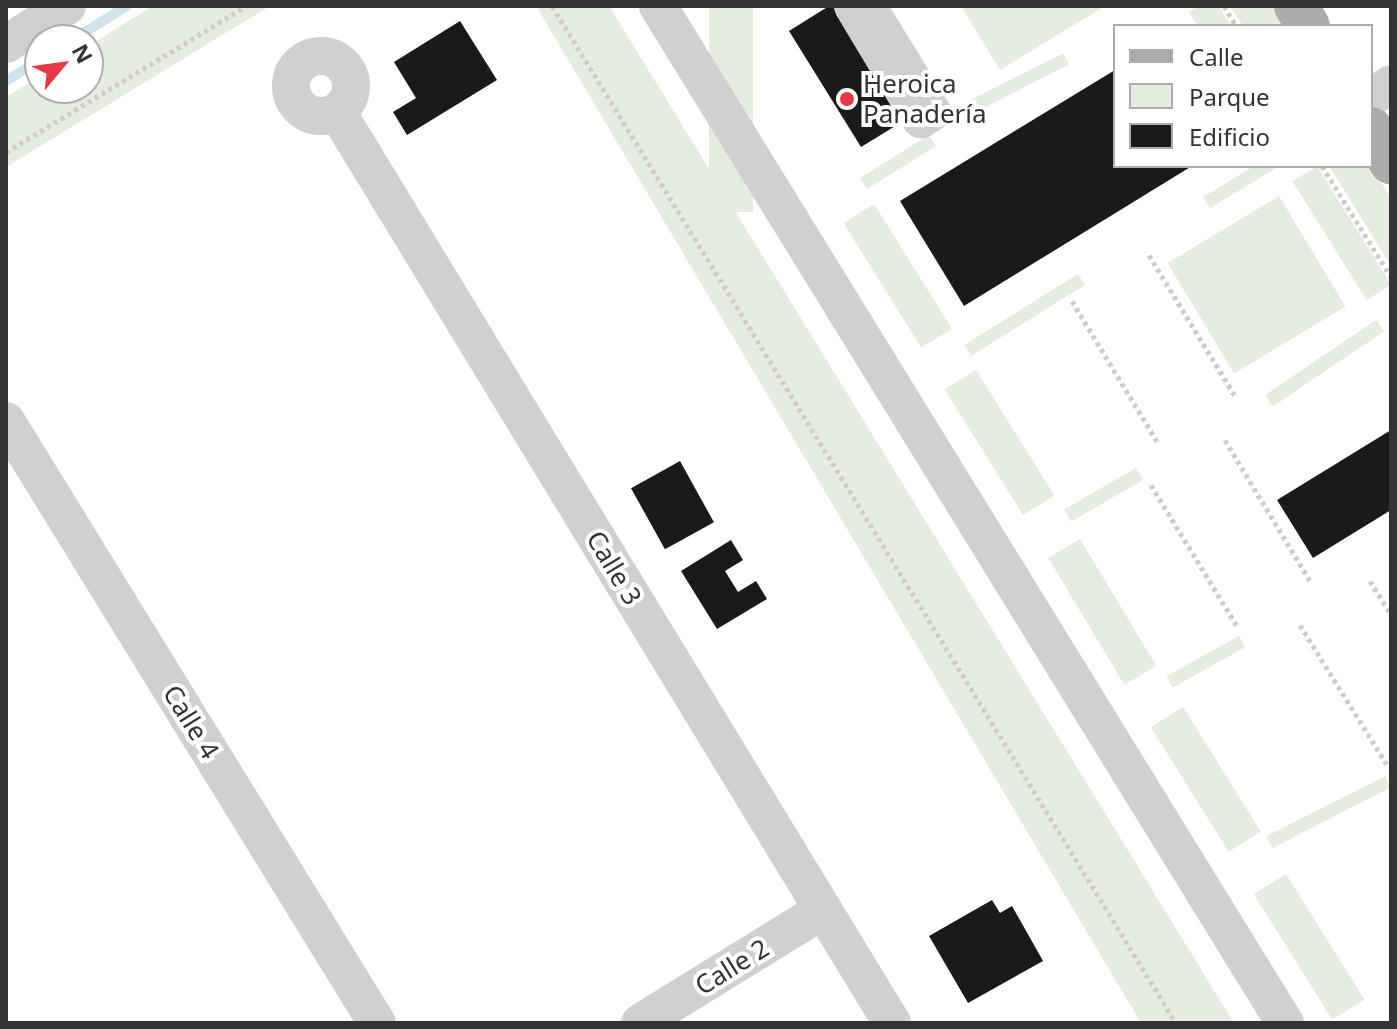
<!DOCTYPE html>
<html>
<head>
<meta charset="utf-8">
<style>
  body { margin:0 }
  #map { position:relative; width:1397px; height:1029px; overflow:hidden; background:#fff; font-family:"Noto Sans",sans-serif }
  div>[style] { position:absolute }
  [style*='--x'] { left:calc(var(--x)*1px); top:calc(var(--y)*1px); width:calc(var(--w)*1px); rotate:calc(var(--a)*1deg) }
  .green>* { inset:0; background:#e6ecdf; transform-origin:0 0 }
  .stream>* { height:10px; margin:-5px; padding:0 5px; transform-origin:5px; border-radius:5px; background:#cfe2ee }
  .building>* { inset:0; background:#1a1a1a; transform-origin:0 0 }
  .path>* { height:5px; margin-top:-2.5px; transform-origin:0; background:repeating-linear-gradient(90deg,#cdcdcd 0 4px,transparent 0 8px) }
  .minor>* { height:38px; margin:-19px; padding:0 19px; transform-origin:19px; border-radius:19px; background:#d0d0d0 }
  .minor>.ring { margin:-19px; padding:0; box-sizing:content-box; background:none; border:38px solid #d0d0d0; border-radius:50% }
  .major>* { height:44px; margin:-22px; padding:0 22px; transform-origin:22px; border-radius:22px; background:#ababab }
  .dots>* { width:22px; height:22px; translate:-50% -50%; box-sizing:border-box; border:4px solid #fff; border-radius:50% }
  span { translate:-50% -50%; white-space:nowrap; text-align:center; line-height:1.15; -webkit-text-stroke:8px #fff; paint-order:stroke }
  .poi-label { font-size:26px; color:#333 }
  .left { translate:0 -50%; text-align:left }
  .street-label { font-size:26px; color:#333 }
  .frame { position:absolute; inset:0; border:8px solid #333; pointer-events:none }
  .legend { position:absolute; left:1113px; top:24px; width:260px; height:144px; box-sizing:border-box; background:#fff; border:2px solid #adadad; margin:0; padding:10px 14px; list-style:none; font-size:24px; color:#333 }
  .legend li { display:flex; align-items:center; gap:16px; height:40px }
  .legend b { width:40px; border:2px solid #adadad }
  .north { position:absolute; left:24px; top:24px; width:80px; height:80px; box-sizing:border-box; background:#fff; border:2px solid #adadad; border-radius:50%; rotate:61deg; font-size:22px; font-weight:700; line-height:32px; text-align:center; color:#333 }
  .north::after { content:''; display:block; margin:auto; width:28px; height:36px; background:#e63946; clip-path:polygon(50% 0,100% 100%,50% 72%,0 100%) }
</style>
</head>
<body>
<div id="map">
  <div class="green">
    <div style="clip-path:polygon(153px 6px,270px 6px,6px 167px,6px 97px,40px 76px,40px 88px,88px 88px,88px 46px)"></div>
    <div style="clip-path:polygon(536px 6px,609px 6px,1234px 1023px,1141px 1023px)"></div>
    <div style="left:709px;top:6px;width:44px;height:206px"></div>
    <div style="clip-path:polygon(961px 6px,1105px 6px,1000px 70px)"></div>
    <div style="clip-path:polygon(1199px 6px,1219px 6px,1231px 26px,1198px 26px,1189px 12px)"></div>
    <div style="clip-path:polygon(1230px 6px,1272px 6px,1285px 26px,1243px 26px)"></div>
    <div style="left:1063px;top:53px;width:13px;height:111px;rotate:63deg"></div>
    <div style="left:929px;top:135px;width:13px;height:81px;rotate:58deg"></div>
    <div style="clip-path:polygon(1254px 166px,1280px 166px,1210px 208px,1203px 197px)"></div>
    <div style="left:1317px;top:166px;width:140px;height:29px;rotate:58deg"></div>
    <div style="clip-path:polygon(1329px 166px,1371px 166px,1391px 198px,1391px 266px)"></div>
    <div style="left:1279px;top:196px;width:129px;height:130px;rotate:59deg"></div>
    <div style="left:874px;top:204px;width:147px;height:36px;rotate:58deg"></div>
    <div style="left:1078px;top:274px;width:13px;height:134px;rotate:58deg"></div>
    <div style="left:1376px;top:320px;width:14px;height:134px;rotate:56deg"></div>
    <div style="left:976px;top:370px;width:148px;height:37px;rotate:58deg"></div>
    <div style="left:1136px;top:468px;width:14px;height:83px;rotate:60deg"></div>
    <div style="left:1080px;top:539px;width:148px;height:37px;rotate:59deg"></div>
    <div style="left:1239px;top:636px;width:13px;height:83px;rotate:61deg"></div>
    <div style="left:1183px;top:707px;width:147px;height:38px;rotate:58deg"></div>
    <div style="left:1385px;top:776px;width:13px;height:133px;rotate:63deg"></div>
    <div style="left:1286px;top:874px;width:148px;height:38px;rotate:58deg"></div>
  </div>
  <div class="stream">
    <div style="--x:72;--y:40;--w:65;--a:-31.7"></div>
    <div style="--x:6;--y:81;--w:40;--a:-32"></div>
  </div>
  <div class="building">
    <div style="clip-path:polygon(829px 6px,849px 6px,915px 114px,861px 147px,789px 31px)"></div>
    <div style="clip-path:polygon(460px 21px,497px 80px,407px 135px,393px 112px,416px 98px,394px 62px)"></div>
    <div style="clip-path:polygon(1115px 70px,1115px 166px,1192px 166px,964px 306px,900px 201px)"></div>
    <div style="clip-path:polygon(1391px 430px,1391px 510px,1313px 558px,1277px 500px)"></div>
    <div style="left:680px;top:461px;width:70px;height:56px;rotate:61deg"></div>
    <div style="clip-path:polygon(731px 540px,743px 560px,725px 571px,738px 592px,756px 581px,767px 599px,717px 629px,681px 571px)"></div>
    <div style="clip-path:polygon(992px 900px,1000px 913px,1012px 906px,1043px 961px,968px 1003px,929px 936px)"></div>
  </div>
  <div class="path">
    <div style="--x:552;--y:6;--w:1193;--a:58.47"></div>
    <div style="--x:1224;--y:6;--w:23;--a:59"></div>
    <div style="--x:6;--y:152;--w:281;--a:-31.3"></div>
    <div style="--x:1322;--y:166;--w:131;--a:58.1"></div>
    <div style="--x:1149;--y:255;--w:165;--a:58.6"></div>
    <div style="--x:1072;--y:301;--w:166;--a:58.8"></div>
    <div style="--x:1225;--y:440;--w:165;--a:58.9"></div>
    <div style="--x:1151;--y:485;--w:165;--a:58.6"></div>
    <div style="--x:1370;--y:581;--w:40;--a:58"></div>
    <div style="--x:1300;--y:625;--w:165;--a:58.1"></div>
  </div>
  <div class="minor">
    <div style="--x:658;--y:6;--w:1195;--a:58.35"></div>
    <div style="--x:853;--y:6;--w:132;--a:59"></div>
    <div style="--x:921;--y:119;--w:13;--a:-32"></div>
    <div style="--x:932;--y:112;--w:124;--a:-121.5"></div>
    <div style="--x:6;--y:44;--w:72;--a:-31.9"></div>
    <div class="ring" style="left:291px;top:56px;width:22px;height:22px"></div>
    <div style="--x:1371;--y:98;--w:24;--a:-35"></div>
    <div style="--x:337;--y:112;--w:1067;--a:58.65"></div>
    <div style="--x:6;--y:421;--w:707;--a:58.36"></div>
    <div style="--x:640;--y:1023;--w:215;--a:-31.7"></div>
  </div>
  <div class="major">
    <div style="--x:1296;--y:6;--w:23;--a:59"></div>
    <div style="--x:1371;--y:129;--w:39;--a:59"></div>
  </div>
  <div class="dots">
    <div style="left:847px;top:99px;background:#e63946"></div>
  </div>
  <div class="poi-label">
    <span class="left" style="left:863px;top:99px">Heroica<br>Panadería</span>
  </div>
  <div class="street-label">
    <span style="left:614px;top:568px;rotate:59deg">Calle 3</span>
    <span style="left:191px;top:722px;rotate:58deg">Calle 4</span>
    <span style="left:732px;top:967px;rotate:-32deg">Calle 2</span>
  </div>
  <div class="frame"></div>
  <ul class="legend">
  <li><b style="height:10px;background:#ababab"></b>Calle</li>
  <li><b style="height:22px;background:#e6ecdf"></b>Parque</li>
  <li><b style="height:22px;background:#1a1a1a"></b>Edificio</li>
  </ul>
  <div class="north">N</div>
</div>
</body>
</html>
